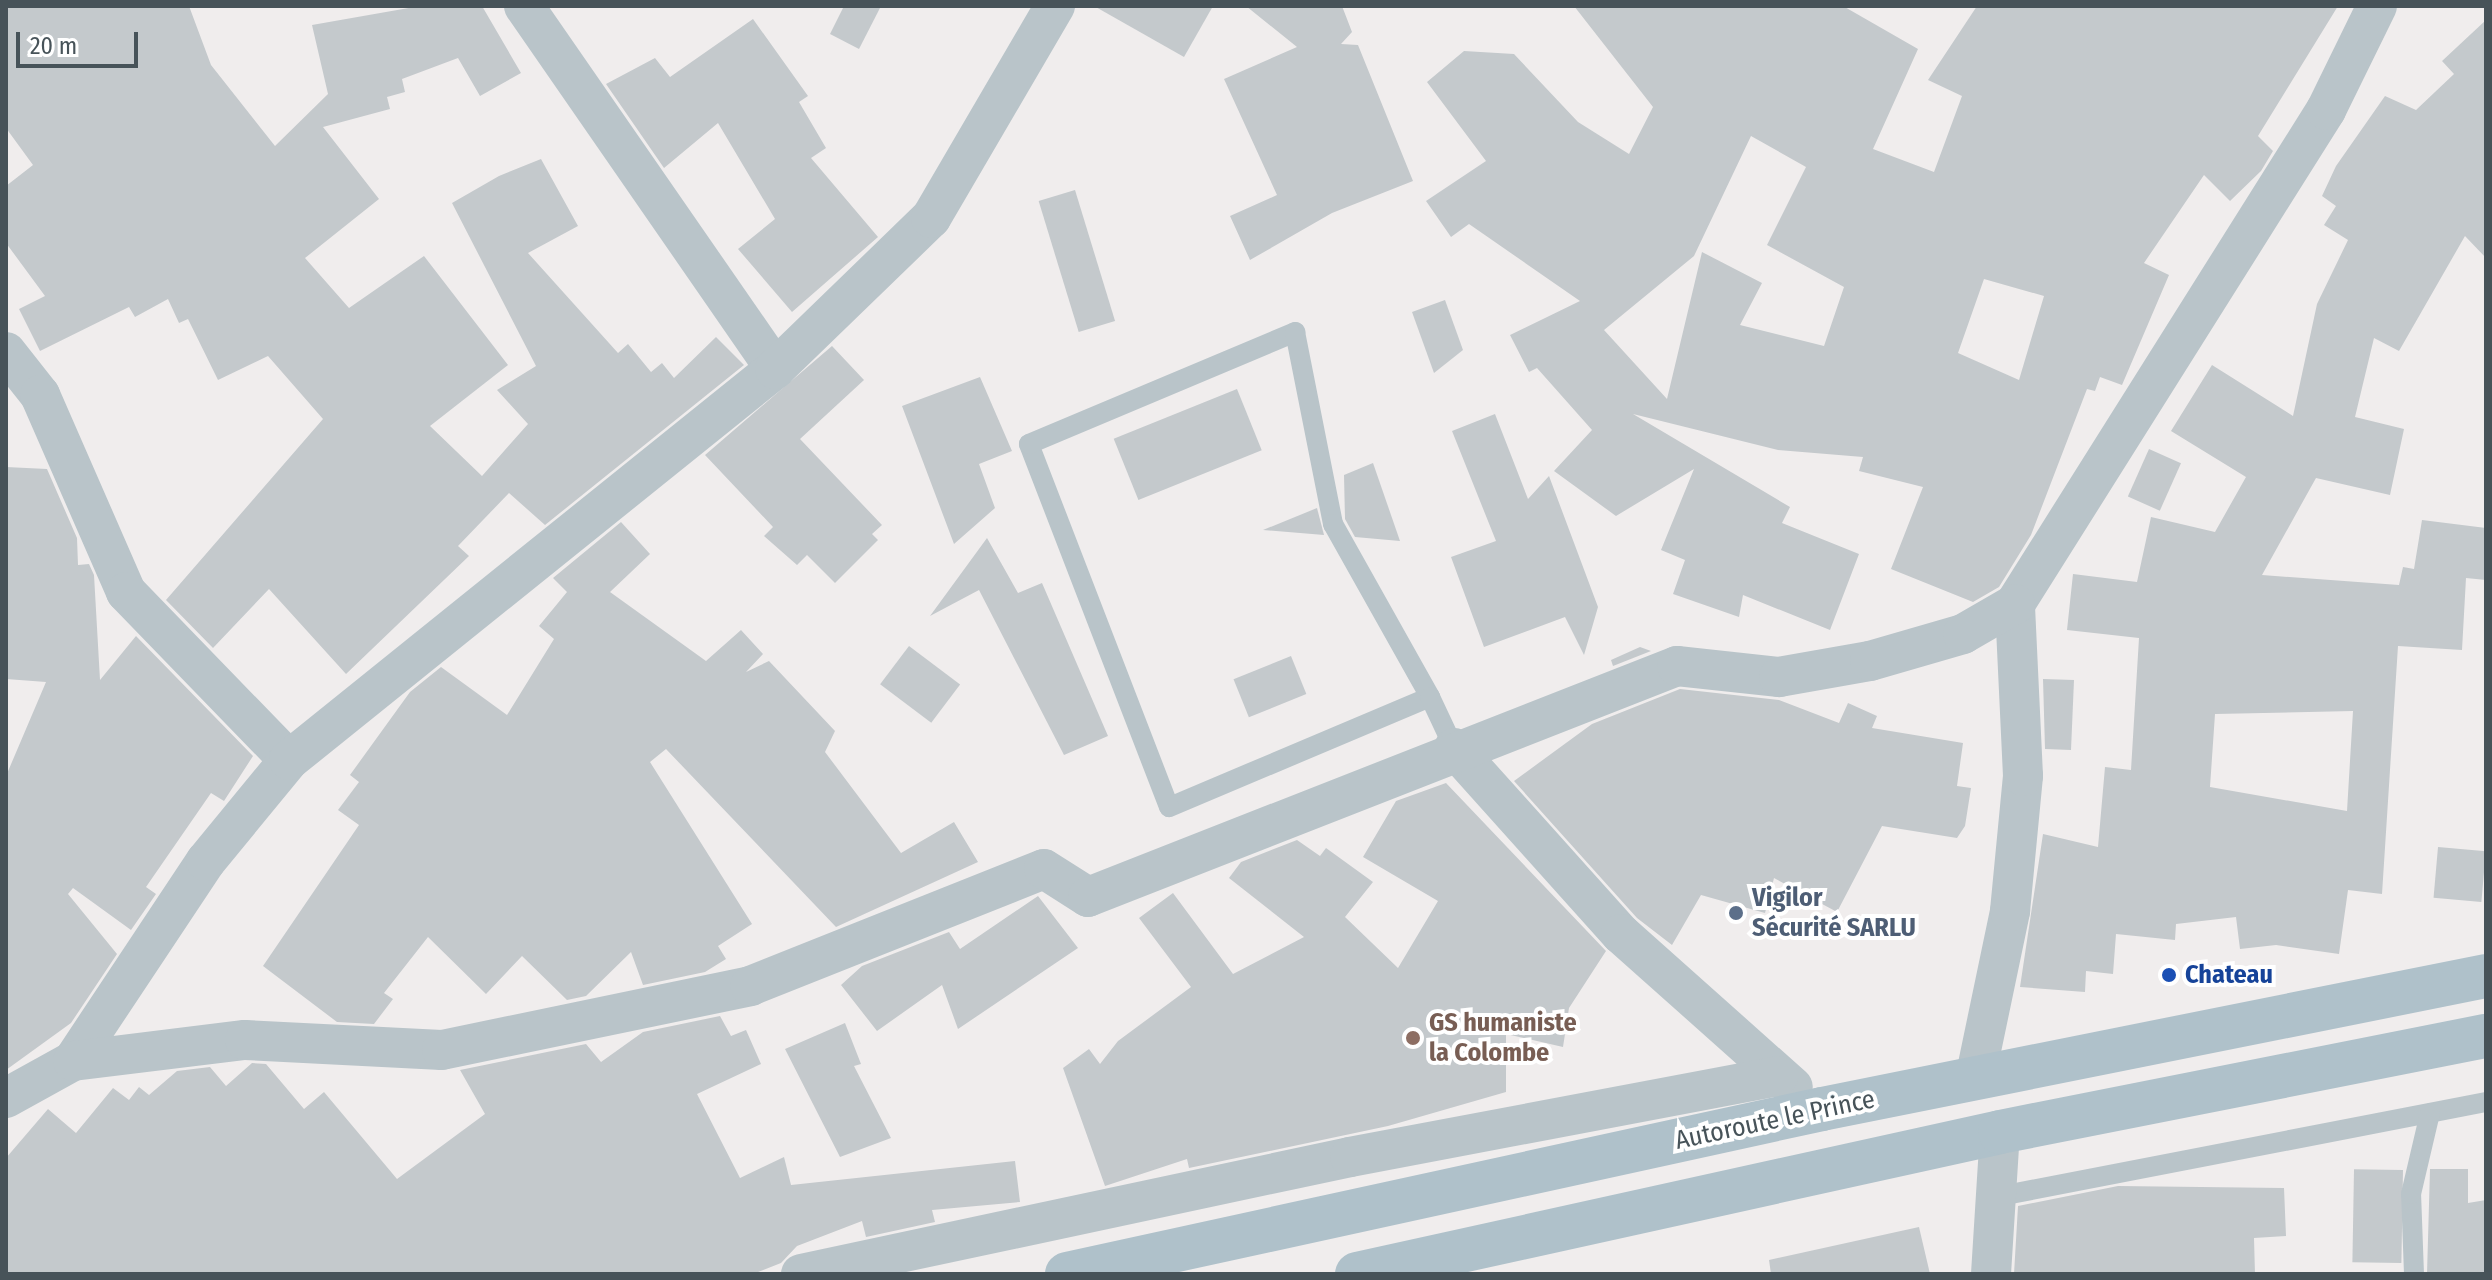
<!DOCTYPE html>
<html>
<head>
<meta charset="utf-8">
<style>
  body { margin:0 }
  #map { position:relative; width:2492px; height:1280px; overflow:hidden; background:#f0eded; font-family:"Fira Sans Condensed",sans-serif }
  div>[style] { position:absolute }
  [style*='--x'] { left:calc(var(--x)*1px); top:calc(var(--y)*1px); width:calc(var(--w)*1px); rotate:calc(var(--a)*1deg) }
  .building>* { inset:0; background:#c4c9cc; transform-origin:0 0 }
  .lane>* { height:20px; margin:-10px; padding:0 10px; transform-origin:10px; border-radius:10px; background:#b9c4c9 }
  .street>* { height:40px; margin:-20px; padding:0 20px; transform-origin:20px; border-radius:20px; background:#b9c4c9 }
  .primary>* { height:44px; margin:-22px; padding:0 22px; transform-origin:22px; border-radius:22px; background:#afc1ca }
  .dots>* { width:22px; height:22px; translate:-50% -50%; box-sizing:border-box; border:4px solid #fff; border-radius:50% }
  span { translate:-50% -50%; white-space:nowrap; text-align:center; line-height:1.15; -webkit-text-stroke:8px #fff; paint-order:stroke }
  .service-label { font-size:26px; color:#4e5e75; font-weight:700 }
  .left { translate:0 -50%; text-align:left }
  .transit-label { font-size:26px; color:#164399; font-weight:700 }
  .education-label { font-size:26px; color:#785e54; font-weight:700 }
  .street-label { font-size:26px; color:#475359 }
  .frame { position:absolute; inset:0; border:8px solid #475359; pointer-events:none }
  .scale { position:absolute; left:16px; top:32px; width:122px; height:36px; box-sizing:border-box; border:4px solid #475359; border-top:0; padding-left:10px; font-size:24px; line-height:28px; white-space:nowrap; color:#475359; -webkit-text-stroke:6px #fff; paint-order:stroke }
</style>
</head>
<body>
<div id="map">
  <div class="building">
    <div style="clip-path:polygon(6px 6px,189px 6px,211px 65px,275px 146px,328px 94px,312px 25px,420px 6px,482px 6px,521px 73px,480px 96px,458px 58px,402px 79px,405px 92px,387px 97px,390px 109px,323px 127px,379px 199px,305px 258px,349px 308px,424px 256px,508px 365px,430px 426px,482px 476px,528px 424px,497px 390px,536px 366px,452px 203px,499px 176px,541px 159px,578px 226px,528px 253px,618px 353px,628px 344px,651px 372px,662px 363px,674px 378px,716px 337px,744px 365px,545px 525px,509px 493px,458px 546px,469px 556px,346px 674px,269px 589px,213px 648px,166px 600px,323px 419px,268px 356px,218px 380px,188px 319px,179px 323px,168px 299px,135px 317px,129px 307px,40px 351px,19px 309px,45px 296px,6px 243px,6px 186px,33px 165px,6px 128px)"></div>
    <div style="clip-path:polygon(844px 6px,881px 6px,859px 49px,830px 34px)"></div>
    <div style="clip-path:polygon(1094px 6px,1213px 6px,1184px 57px)"></div>
    <div style="clip-path:polygon(1246px 6px,1342px 6px,1352px 32px,1341px 44px,1358px 45px,1413px 181px,1332px 213px,1250px 260px,1230px 216px,1277px 195px,1224px 79px,1297px 47px)"></div>
    <div style="clip-path:polygon(evenodd,1574px 6px,1843px 6px,1918px 49px,1873px 149px,1934px 172px,1962px 96px,1928px 80px,1977px 6px,2338px 6px,2258px 136px,2273px 151px,2261px 171px,2230px 201px,2204px 175px,2144px 263px,2169px 275px,2122px 385px,2100px 377px,2095px 391px,2087px 389px,2031px 535px,1999px 587px,1973px 602px,1891px 569px,1923px 487px,1859px 471px,1863px 457px,1778px 450px,1633px 414px,1790px 507px,1782px 523px,1859px 554px,1830px 630px,1743px 595px,1739px 617px,1673px 594px,1685px 560px,1661px 550px,1694px 469px,1616px 516px,1554px 471px,1592px 430px,1537px 368px,1529px 372px,1510px 335px,1580px 301px,1469px 224px,1451px 237px,1426px 201px,1486px 161px,1427px 82px,1464px 51px,1514px 54px,1578px 122px,1629px 154px,1653px 107px,1574px 6px,1751px 136px,1806px 167px,1767px 245px,1844px 287px,1824px 346px,1740px 325px,1762px 283px,1702px 252px,1667px 399px,1604px 330px,1694px 256px,1751px 136px,1574px 6px,1984px 279px,2044px 296px,2019px 380px,1958px 353px,1984px 279px)"></div>
    <div style="clip-path:polygon(753px 19px,808px 96px,799px 102px,826px 148px,811px 158px,878px 237px,792px 312px,738px 249px,775px 219px,718px 123px,664px 168px,606px 84px,655px 58px,670px 77px)"></div>
    <div style="clip-path:polygon(evenodd,2486px 20px,2486px 258px,2465px 236px,2399px 351px,2374px 338px,2355px 417px,2404px 429px,2390px 495px,2316px 478px,2262px 575px,2399px 585px,2403px 567px,2414px 569px,2422px 520px,2486px 528px,2486px 580px,2466px 578px,2462px 650px,2398px 646px,2382px 894px,2348px 890px,2339px 954px,2276px 945px,2240px 949px,2236px 917px,2176px 924px,2175px 940px,2116px 934px,2113px 974px,2086px 971px,2085px 992px,2020px 987px,2043px 834px,2098px 847px,2105px 767px,2131px 770px,2139px 638px,2067px 630px,2073px 574px,2137px 582px,2151px 517px,2215px 532px,2246px 477px,2171px 431px,2212px 365px,2293px 416px,2317px 304px,2348px 240px,2324px 225px,2336px 206px,2322px 196px,2336px 166px,2385px 96px,2416px 110px,2454px 74px,2442px 61px,2486px 20px,2353px 711px,2347px 811px,2210px 787px,2215px 714px,2353px 711px)"></div>
    <div style="left:1075px;top:190px;width:137px;height:38px;rotate:73deg"></div>
    <div style="clip-path:polygon(1445px 300px,1463px 350px,1434px 373px,1412px 312px)"></div>
    <div style="clip-path:polygon(832px 346px,864px 380px,800px 439px,882px 525px,872px 534px,878px 540px,835px 583px,807px 555px,797px 565px,764px 536px,773px 527px,705px 455px)"></div>
    <div style="clip-path:polygon(980px 377px,1012px 451px,979px 464px,995px 508px,954px 544px,902px 406px)"></div>
    <div style="left:1237px;top:389px;width:66px;height:133px;rotate:68deg"></div>
    <div style="clip-path:polygon(1495px 414px,1528px 499px,1549px 476px,1598px 607px,1584px 655px,1565px 617px,1484px 647px,1451px 557px,1496px 541px,1452px 431px)"></div>
    <div style="left:2149px;top:449px;width:35px;height:52px;rotate:24deg"></div>
    <div style="clip-path:polygon(1373px 463px,1400px 541px,1355px 537px,1345px 519px,1344px 475px)"></div>
    <div style="clip-path:polygon(6px 467px,47px 469px,77px 538px,78px 565px,89px 564px,94px 575px,100px 680px,136px 636px,253px 756px,224px 801px,211px 793px,146px 887px,156px 894px,131px 930px,73px 888px,68px 894px,117px 954px,71px 1023px,6px 1070px,6px 776px,46px 682px,6px 679px)"></div>
    <div style="clip-path:polygon(1317px 508px,1324px 535px,1263px 530px)"></div>
    <div style="clip-path:polygon(621px 522px,650px 554px,610px 592px,706px 661px,741px 630px,763px 654px,746px 672px,769px 661px,835px 731px,825px 752px,901px 853px,954px 822px,978px 862px,836px 927px,666px 749px,650px 762px,752px 924px,718px 946px,726px 959px,705px 972px,643px 985px,631px 952px,586px 996px,567px 1000px,522px 956px,486px 994px,428px 937px,384px 993px,393px 999px,374px 1024px,337px 1022px,263px 966px,359px 825px,338px 810px,359px 782px,350px 775px,410px 692px,441px 667px,507px 715px,554px 639px,539px 626px,567px 592px,553px 578px)"></div>
    <div style="clip-path:polygon(987px 538px,1018px 593px,1042px 583px,1108px 736px,1064px 755px,979px 590px,930px 616px)"></div>
    <div style="left:909px;top:646px;width:64px;height:48px;rotate:37deg"></div>
    <div style="clip-path:polygon(1640px 647px,1651px 651px,1613px 666px,1611px 660px)"></div>
    <div style="left:1291px;top:656px;width:41px;height:62px;rotate:68deg"></div>
    <div style="clip-path:polygon(2043px 679px,2074px 680px,2071px 750px,2045px 749px)"></div>
    <div style="clip-path:polygon(1680px 689px,1779px 700px,1839px 723px,1848px 703px,1877px 716px,1872px 728px,1963px 743px,1957px 786px,1971px 788px,1965px 826px,1957px 838px,1882px 826px,1837px 912px,1774px 878px,1765px 913px,1701px 895px,1672px 945px,1637px 918px,1514px 781px,1592px 724px)"></div>
    <div style="clip-path:polygon(1446px 783px,1606px 951px,1569px 1008px,1563px 1047px,1506px 1034px,1506px 1092px,1388px 1126px,1189px 1168px,1187px 1159px,1105px 1186px,1063px 1068px,1089px 1049px,1100px 1064px,1118px 1041px,1191px 987px,1139px 918px,1173px 893px,1233px 974px,1304px 937px,1229px 878px,1241px 862px,1297px 840px,1320px 856px,1326px 848px,1373px 882px,1345px 917px,1398px 968px,1438px 901px,1363px 857px,1396px 801px)"></div>
    <div style="left:2438px;top:847px;width:48px;height:51px;rotate:5deg"></div>
    <div style="clip-path:polygon(1038px 896px,1078px 948px,958px 1029px,942px 985px,877px 1031px,841px 985px,862px 966px,949px 932px,960px 949px)"></div>
    <div style="clip-path:polygon(720px 1016px,731px 1036px,746px 1030px,761px 1064px,697px 1094px,740px 1178px,784px 1157px,791px 1185px,1015px 1161px,1020px 1202px,932px 1210px,935px 1222px,866px 1237px,862px 1221px,797px 1246px,781px 1263px,753px 1274px,6px 1274px,6px 1158px,48px 1109px,76px 1133px,113px 1088px,129px 1100px,139px 1087px,149px 1095px,177px 1071px,210px 1067px,226px 1086px,252px 1063px,266px 1064px,304px 1109px,324px 1092px,397px 1179px,485px 1114px,460px 1070px,586px 1044px,601px 1062px,643px 1032px)"></div>
    <div style="clip-path:polygon(845px 1023px,861px 1064px,854px 1066px,891px 1138px,840px 1157px,785px 1049px)"></div>
    <div style="clip-path:polygon(2430px 1169px,2468px 1169px,2468px 1203px,2486px 1200px,2486px 1274px,2427px 1274px)"></div>
    <div style="left:2403px;top:1170px;width:93px;height:49px;rotate:91deg"></div>
    <div style="clip-path:polygon(2118px 1186px,2284px 1188px,2286px 1236px,2254px 1238px,2255px 1274px,2014px 1274px,2018px 1206px)"></div>
    <div style="clip-path:polygon(1919px 1227px,1930px 1274px,1771px 1274px,1769px 1260px)"></div>
  </div>
  <div class="lane">
    <div style="--x:1430;--y:697;--w:283;--a:157.1"></div>
    <div style="--x:1169;--y:807;--w:389;--a:-111.1"></div>
    <div style="--x:1029;--y:444;--w:289;--a:-22.8"></div>
    <div style="--x:1295;--y:332;--w:196;--a:78.8"></div>
    <div style="--x:1333;--y:524;--w:198;--a:60.7"></div>
    <div style="--x:1430;--y:697;--w:56;--a:64.8"></div>
    <div style="--x:1995;--y:1197;--w:500;--a:-10.95"></div>
    <div style="--x:2414;--y:1274;--w:80;--a:-92.1"></div>
    <div style="--x:2411;--y:1194;--w:83;--a:-76.8"></div>
  </div>
  <div class="street">
    <div style="--x:524;--y:6;--w:441;--a:55.3"></div>
    <div style="--x:6;--y:352;--w:55;--a:51.7"></div>
    <div style="--x:40;--y:395;--w:215;--a:66.4"></div>
    <div style="--x:126;--y:592;--w:234;--a:45.9"></div>
    <div style="--x:1454;--y:748;--w:250;--a:48.1"></div>
    <div style="--x:1621;--y:934;--w:230;--a:41.7"></div>
    <div style="--x:73;--y:1061;--w:240;--a:-56.4"></div>
    <div style="--x:206;--y:861;--w:131;--a:-50.6"></div>
    <div style="--x:289;--y:760;--w:624;--a:-38.82"></div>
    <div style="--x:775;--y:369;--w:217;--a:-44.1"></div>
    <div style="--x:931;--y:218;--w:246;--a:-59.7"></div>
    <div style="--x:1975;--y:1079;--w:172;--a:-78.2"></div>
    <div style="--x:2010;--y:911;--w:136;--a:-84.5"></div>
    <div style="--x:2023;--y:776;--w:172;--a:-92.7"></div>
    <div style="--x:2015;--y:604;--w:584;--a:-57.81"></div>
    <div style="--x:2326;--y:110;--w:116;--a:-63.9"></div>
    <div style="--x:6;--y:1098;--w:77;--a:-28.9"></div>
    <div style="--x:73;--y:1061;--w:173;--a:-7"></div>
    <div style="--x:245;--y:1040;--w:197;--a:2.9"></div>
    <div style="--x:442;--y:1050;--w:315;--a:-11.7"></div>
    <div style="--x:750;--y:986;--w:316;--a:-21.7"></div>
    <div style="--x:1044;--y:869;--w:52;--a:32.5"></div>
    <div style="--x:1088;--y:897;--w:633;--a:-21.41"></div>
    <div style="--x:1677;--y:666;--w:103;--a:6.2"></div>
    <div style="--x:1779;--y:677;--w:92;--a:-10"></div>
    <div style="--x:1870;--y:661;--w:97;--a:-16.2"></div>
    <div style="--x:1963;--y:634;--w:60;--a:-30"></div>
    <div style="--x:801;--y:1274;--w:561;--a:-12.03"></div>
    <div style="--x:1350;--y:1157;--w:436;--a:-10.7"></div>
    <div style="--x:1991;--y:1274;--w:142;--a:-86.4"></div>
  </div>
  <div class="primary">
    <div style="--x:1067;--y:1274;--w:773;--a:-12.33"></div>
    <div style="--x:1822;--y:1109;--w:677;--a:-11.33"></div>
    <div style="--x:1357;--y:1274;--w:658;--a:-12.45"></div>
    <div style="--x:2000;--y:1132;--w:495;--a:-11.2"></div>
  </div>
  <div class="dots">
    <div style="left:1736px;top:913px;background:#5c6f8a"></div>
    <div style="left:2169px;top:975px;background:#1a4fb4"></div>
    <div style="left:1413px;top:1038px;background:#8d6e63"></div>
  </div>
  <div class="service-label">
    <span class="left" style="left:1752px;top:913px">Vigilor<br>Sécurité SARLU</span>
  </div>
  <div class="transit-label">
    <span class="left" style="left:2185px;top:975px">Chateau</span>
  </div>
  <div class="education-label">
    <span class="left" style="left:1429px;top:1038px">GS humaniste<br>la Colombe</span>
  </div>
  <div class="street-label">
    <span style="left:1775px;top:1120px;rotate:-12deg">Autoroute le Prince</span>
  </div>
  <div class="frame"></div>
  <div class="scale">20 m</div>
</div>
</body>
</html>
